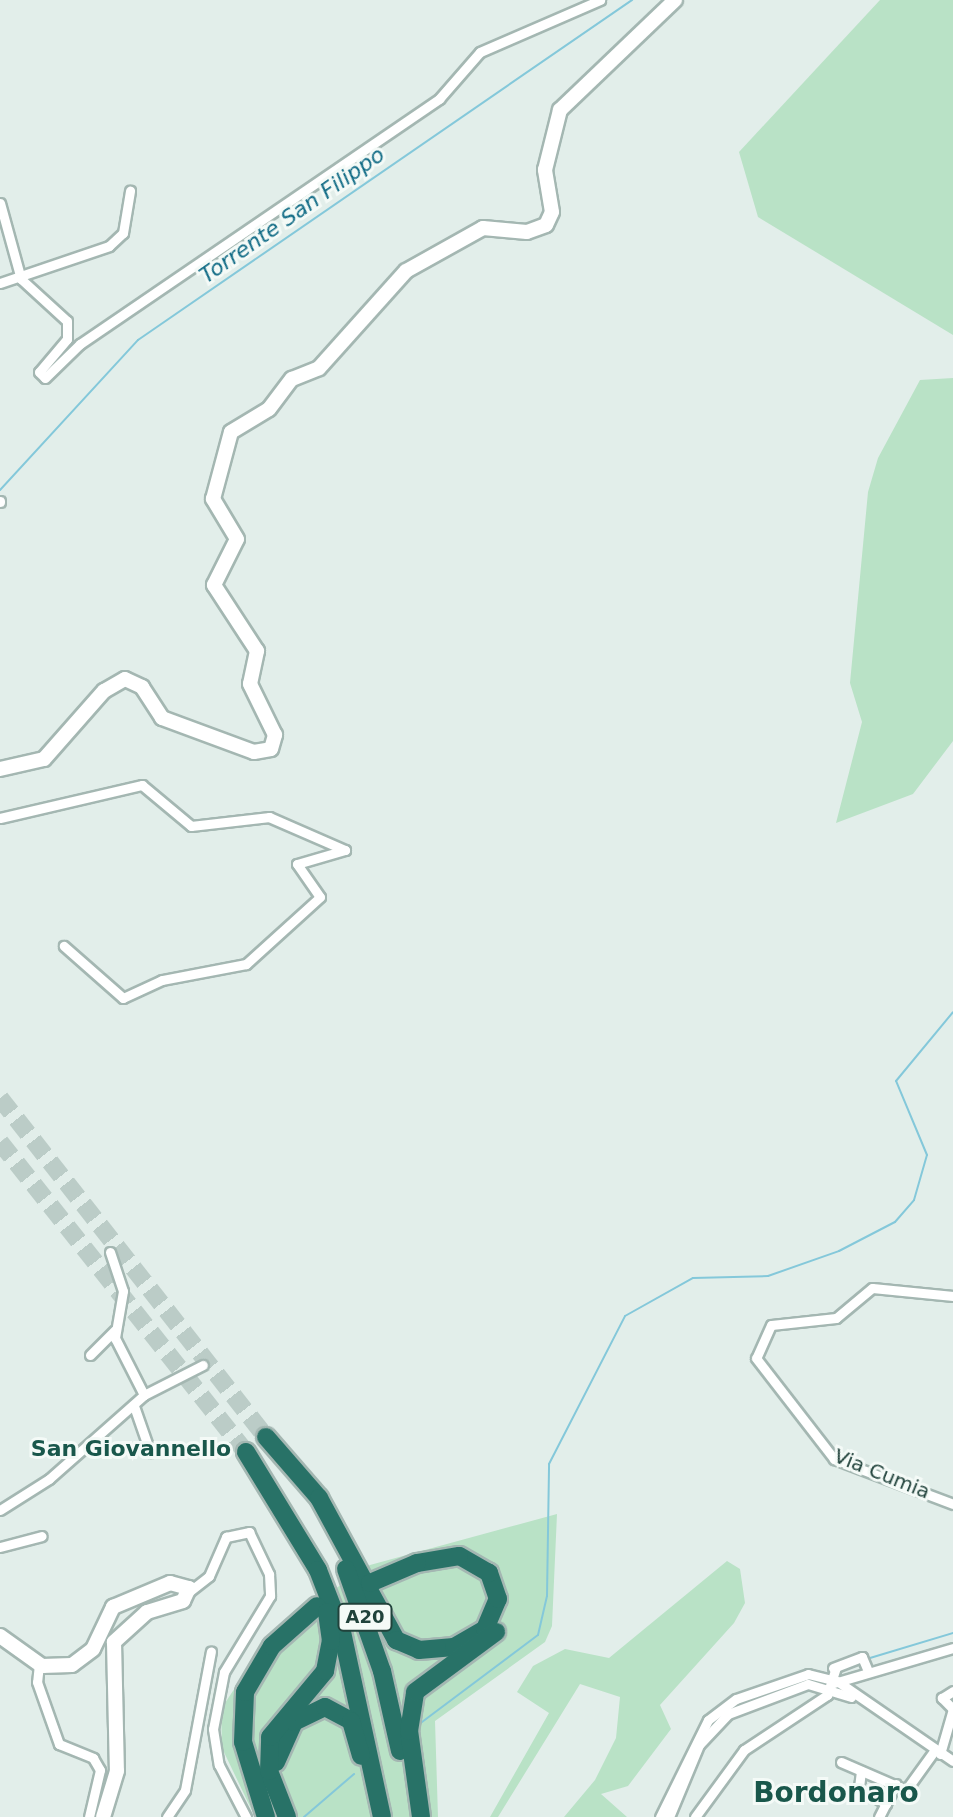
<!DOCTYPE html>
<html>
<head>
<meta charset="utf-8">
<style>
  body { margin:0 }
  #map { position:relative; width:953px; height:1817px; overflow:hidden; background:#e2eeea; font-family:"DejaVu Sans",sans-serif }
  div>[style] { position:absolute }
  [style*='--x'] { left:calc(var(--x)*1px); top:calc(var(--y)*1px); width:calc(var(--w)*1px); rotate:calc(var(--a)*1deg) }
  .green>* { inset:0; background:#b9e2c6 }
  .stream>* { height:2px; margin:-1px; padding:0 1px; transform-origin:1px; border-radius:1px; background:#84c8da }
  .highway-tunnel>* { height:18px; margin-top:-9px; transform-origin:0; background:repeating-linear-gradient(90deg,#bbccc7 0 18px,transparent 0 27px) }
  .roads { filter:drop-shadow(2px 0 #a4b7b2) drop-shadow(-2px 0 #a4b7b2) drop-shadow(0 2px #a4b7b2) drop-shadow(0 -2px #a4b7b2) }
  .street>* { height:9px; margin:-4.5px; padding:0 4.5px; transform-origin:4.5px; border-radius:4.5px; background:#fff }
  .secondary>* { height:14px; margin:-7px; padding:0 7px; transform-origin:7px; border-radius:7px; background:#fff }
  .highway>* { height:18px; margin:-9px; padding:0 9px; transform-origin:9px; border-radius:9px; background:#287267 }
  span { translate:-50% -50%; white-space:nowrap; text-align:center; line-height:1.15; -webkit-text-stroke:6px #f4faf7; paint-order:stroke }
  .shield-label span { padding:2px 6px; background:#f4faf7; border:2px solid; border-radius:6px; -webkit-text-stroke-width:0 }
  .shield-label { font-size:18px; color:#20423b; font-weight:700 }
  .street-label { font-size:20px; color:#20423b }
  .water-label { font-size:22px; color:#126c86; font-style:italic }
  .neighbourhood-label { font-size:22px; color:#19574b; font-weight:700 }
  .district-label { font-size:28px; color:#19574b; font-weight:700 }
</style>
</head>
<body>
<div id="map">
  <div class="green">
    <div style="clip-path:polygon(880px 0,953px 0,953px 335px,758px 217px,739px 152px)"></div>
    <div style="clip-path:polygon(953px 378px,953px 741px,913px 794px,836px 823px,862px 722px,850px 683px,868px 492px,878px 458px,920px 380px)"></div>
    <div style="clip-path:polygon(557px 1514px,552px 1626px,545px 1642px,435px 1721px,438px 1817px,255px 1817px,222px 1748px,221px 1709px,272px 1632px,370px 1565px)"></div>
    <div style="clip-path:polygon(727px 1561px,740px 1569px,745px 1603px,734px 1623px,660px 1705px,671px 1729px,628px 1786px,601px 1794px,627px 1817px,564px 1817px,595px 1780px,616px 1738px,620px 1697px,580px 1684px,498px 1817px,490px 1817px,549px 1713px,517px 1692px,533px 1666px,565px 1649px,609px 1658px)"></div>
  </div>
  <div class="stream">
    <div style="--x:0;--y:490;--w:204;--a:-47.4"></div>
    <div style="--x:138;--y:340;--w:600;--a:-34.54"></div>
    <div style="--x:870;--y:1658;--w:87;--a:-16.8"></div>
    <div style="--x:418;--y:1725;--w:150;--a:-36.9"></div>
    <div style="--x:538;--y:1635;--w:40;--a:-77"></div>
    <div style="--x:547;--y:1596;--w:132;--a:-89.1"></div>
    <div style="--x:549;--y:1464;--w:166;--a:-62.8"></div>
    <div style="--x:625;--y:1316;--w:78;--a:-29.2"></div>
    <div style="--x:693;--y:1278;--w:75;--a:-1.5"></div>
    <div style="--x:768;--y:1276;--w:75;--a:-19.4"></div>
    <div style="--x:839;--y:1251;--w:63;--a:-27.4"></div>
    <div style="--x:895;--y:1222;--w:29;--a:-49"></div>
    <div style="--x:914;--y:1200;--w:47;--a:-73.9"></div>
    <div style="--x:927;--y:1155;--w:80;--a:-112.7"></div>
    <div style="--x:896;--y:1081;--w:89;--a:-50.4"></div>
    <div style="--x:304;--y:1817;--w:66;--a:-40.7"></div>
  </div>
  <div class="highway-tunnel">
    <div style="--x:0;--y:1098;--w:431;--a:51.9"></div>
    <div style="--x:0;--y:1142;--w:396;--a:51.6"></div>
  </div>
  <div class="roads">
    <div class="street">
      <div style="--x:0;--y:203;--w:79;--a:74.6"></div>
      <div style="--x:21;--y:279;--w:62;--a:42.4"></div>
      <div style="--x:67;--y:321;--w:18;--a:90"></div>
      <div style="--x:67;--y:339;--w:43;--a:130.3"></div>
      <div style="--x:39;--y:372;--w:8;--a:45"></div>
      <div style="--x:45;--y:378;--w:49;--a:-44.2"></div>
      <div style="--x:80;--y:344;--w:435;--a:-34.3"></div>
      <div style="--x:439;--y:99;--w:62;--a:-48.9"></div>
      <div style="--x:480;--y:52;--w:131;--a:-23.4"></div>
      <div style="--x:0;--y:283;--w:115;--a:-18.7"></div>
      <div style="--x:109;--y:246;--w:19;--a:-43"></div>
      <div style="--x:123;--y:233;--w:43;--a:-80.5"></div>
      <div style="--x:0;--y:501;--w:1;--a:90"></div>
      <div style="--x:0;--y:818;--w:146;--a:-13.1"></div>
      <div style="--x:142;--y:785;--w:64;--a:39.9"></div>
      <div style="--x:191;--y:826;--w:79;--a:-6.6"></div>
      <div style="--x:269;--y:817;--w:83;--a:23.5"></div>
      <div style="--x:345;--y:850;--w:50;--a:163.7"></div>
      <div style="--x:297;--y:864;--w:40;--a:55.1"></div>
      <div style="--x:320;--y:897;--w:100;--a:137.8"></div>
      <div style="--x:246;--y:964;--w:86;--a:169.2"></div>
      <div style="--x:162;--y:980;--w:43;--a:155.2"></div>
      <div style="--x:123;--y:998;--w:79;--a:-138.6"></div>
      <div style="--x:110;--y:1252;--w:41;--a:71.6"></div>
      <div style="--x:123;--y:1291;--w:48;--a:99.7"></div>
      <div style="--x:115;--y:1338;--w:64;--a:63"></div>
      <div style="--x:953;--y:1296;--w:81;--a:-174.4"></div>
      <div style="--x:872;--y:1288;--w:47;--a:140.2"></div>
      <div style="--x:836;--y:1318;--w:65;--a:173.9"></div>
      <div style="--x:771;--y:1325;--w:36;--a:114"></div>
      <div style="--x:756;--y:1358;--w:128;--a:52.3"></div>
      <div style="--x:834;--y:1459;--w:127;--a:20.7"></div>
      <div style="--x:90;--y:1355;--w:35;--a:-45"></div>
      <div style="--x:134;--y:1406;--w:49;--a:70.8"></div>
      <div style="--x:0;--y:1510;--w:58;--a:-32.3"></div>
      <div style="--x:49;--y:1479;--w:127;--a:-41.5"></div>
      <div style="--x:144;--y:1395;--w:66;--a:-27"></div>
      <div style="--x:0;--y:1547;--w:43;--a:-14.7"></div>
      <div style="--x:190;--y:1591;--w:24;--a:-38"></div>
      <div style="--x:209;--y:1576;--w:43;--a:-66.4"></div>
      <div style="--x:226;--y:1537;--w:24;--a:-12"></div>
      <div style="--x:249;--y:1532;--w:47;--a:64.5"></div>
      <div style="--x:269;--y:1574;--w:22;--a:87"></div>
      <div style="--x:270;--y:1596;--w:89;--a:121.2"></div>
      <div style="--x:224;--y:1672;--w:58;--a:100.9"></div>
      <div style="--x:213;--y:1729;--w:36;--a:81"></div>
      <div style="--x:219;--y:1765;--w:59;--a:62.6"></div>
      <div style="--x:39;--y:1664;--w:18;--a:96"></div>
      <div style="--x:37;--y:1682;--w:66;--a:70.5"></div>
      <div style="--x:59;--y:1744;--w:37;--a:22"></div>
      <div style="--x:93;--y:1758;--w:14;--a:60"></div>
      <div style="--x:100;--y:1770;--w:48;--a:103.2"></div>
      <div style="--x:833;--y:1668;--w:31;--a:-21"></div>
      <div style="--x:862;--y:1657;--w:13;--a:67"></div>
      <div style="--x:834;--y:1683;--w:124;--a:-16.4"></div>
      <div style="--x:953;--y:1709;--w:16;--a:-135"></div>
      <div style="--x:942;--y:1698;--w:13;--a:-32"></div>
      <div style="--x:940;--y:1754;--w:47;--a:-73.9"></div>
      <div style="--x:841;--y:1762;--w:71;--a:23.3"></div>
      <div style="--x:906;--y:1790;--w:48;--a:-54.3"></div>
      <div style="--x:861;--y:1771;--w:16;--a:97"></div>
      <div style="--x:859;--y:1787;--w:32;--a:32"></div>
      <div style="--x:167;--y:1817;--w:32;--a:-56"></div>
      <div style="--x:185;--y:1790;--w:141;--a:-79.4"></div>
      <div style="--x:660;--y:1817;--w:108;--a:-63.7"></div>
      <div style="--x:708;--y:1720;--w:35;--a:-37"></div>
      <div style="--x:736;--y:1699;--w:76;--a:-19.1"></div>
      <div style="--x:808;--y:1674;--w:30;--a:14"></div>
      <div style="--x:837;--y:1681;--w:141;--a:34.6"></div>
      <div style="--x:669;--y:1817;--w:78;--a:-67.4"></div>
      <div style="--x:699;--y:1745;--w:42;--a:-46.9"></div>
      <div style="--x:728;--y:1714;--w:85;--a:-20.6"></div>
      <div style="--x:808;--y:1684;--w:45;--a:16.8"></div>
      <div style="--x:695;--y:1817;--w:83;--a:-53.8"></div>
      <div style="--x:744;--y:1750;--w:100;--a:-33.5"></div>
      <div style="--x:827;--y:1695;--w:29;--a:-72"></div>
      <div style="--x:879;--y:1817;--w:37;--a:-63"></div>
    </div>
    <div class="secondary">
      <div style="--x:0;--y:769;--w:45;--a:-12.8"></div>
      <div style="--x:44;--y:759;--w:91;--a:-48.6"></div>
      <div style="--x:104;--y:691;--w:24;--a:-30"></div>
      <div style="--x:125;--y:679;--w:19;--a:25"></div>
      <div style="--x:142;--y:687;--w:37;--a:57"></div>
      <div style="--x:162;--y:718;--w:98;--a:20.3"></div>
      <div style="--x:254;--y:752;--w:17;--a:-10"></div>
      <div style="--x:271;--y:749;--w:15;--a:-74"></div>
      <div style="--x:275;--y:735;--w:57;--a:-116.1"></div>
      <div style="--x:250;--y:684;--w:34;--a:-78"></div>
      <div style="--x:257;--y:651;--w:79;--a:-123.1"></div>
      <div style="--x:214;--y:585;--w:51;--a:-63.4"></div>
      <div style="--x:237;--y:539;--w:47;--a:-121"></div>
      <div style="--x:213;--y:499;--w:69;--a:-75"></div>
      <div style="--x:231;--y:432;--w:44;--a:-31.2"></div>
      <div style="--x:269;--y:409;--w:38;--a:-53"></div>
      <div style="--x:292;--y:379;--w:29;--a:-22"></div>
      <div style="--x:319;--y:368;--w:130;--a:-48.1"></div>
      <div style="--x:406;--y:271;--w:88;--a:-29.2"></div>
      <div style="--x:483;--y:228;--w:44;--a:5.2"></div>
      <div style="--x:527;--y:232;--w:20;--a:-20"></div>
      <div style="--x:546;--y:225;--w:14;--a:-65"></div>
      <div style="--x:552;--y:212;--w:43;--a:-99.5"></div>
      <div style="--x:545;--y:170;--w:62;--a:-76"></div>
      <div style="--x:560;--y:110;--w:159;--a:-43.7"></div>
      <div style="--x:0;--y:1636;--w:52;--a:35.5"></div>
      <div style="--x:42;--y:1666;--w:30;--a:-2"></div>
      <div style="--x:72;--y:1665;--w:26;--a:-37"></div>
      <div style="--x:93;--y:1649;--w:47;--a:-64.5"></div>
      <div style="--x:113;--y:1607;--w:62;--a:-22.8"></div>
      <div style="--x:170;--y:1583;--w:20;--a:15"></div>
      <div style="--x:189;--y:1588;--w:14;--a:115"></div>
      <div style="--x:183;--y:1601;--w:38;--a:163"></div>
      <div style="--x:147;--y:1612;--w:45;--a:137.7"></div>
      <div style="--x:114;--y:1642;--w:129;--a:88.7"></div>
      <div style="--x:117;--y:1771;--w:48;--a:106.9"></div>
    </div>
    <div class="highway">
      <div style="--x:266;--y:1437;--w:81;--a:49"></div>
      <div style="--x:319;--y:1498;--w:162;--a:61.5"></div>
      <div style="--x:396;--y:1640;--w:25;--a:23"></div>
      <div style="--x:419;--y:1650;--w:35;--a:-5"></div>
      <div style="--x:454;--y:1647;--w:36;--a:-30"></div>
      <div style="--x:485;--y:1629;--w:33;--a:-67"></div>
      <div style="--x:498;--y:1599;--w:28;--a:-109"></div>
      <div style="--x:489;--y:1573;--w:34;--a:-150"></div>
      <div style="--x:459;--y:1556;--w:43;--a:170.5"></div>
      <div style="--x:417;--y:1563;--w:51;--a:156.9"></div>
      <div style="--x:246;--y:1452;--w:138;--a:58.6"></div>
      <div style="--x:318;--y:1570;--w:66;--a:68.8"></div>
      <div style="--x:342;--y:1632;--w:189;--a:77.8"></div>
      <div style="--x:346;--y:1569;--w:108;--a:70.6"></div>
      <div style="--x:382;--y:1671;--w:82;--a:77.3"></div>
      <div style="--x:276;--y:1762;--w:44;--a:-65.8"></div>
      <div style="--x:294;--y:1722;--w:34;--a:-26"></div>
      <div style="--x:325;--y:1707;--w:30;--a:28"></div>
      <div style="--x:351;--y:1721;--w:36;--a:74"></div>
      <div style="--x:266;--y:1817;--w:78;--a:-107"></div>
      <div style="--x:243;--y:1742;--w:50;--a:-87.7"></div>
      <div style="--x:245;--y:1692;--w:53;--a:-59.6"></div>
      <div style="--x:272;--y:1646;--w:60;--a:-41.6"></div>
      <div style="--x:287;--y:1817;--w:49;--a:-111.4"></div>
      <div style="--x:269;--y:1771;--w:34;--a:-88"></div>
      <div style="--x:270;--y:1737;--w:86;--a:-50.2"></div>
      <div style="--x:325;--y:1671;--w:31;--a:-79"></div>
      <div style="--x:331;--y:1641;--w:29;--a:-98"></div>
      <div style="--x:421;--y:1817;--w:87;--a:-97.9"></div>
      <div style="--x:409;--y:1731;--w:39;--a:-81"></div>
      <div style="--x:415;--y:1692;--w:101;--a:-36.5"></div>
    </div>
  </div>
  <div class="shield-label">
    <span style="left:365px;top:1617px">A20</span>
  </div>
  <div class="street-label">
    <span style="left:882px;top:1474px;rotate:22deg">Via Cumia</span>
  </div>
  <div class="water-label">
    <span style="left:292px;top:215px;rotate:-35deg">Torrente San Filippo</span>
  </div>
  <div class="neighbourhood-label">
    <span style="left:131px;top:1449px">San Giovannello</span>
  </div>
  <div class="district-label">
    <span style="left:836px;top:1793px">Bordonaro</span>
  </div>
</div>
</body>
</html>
